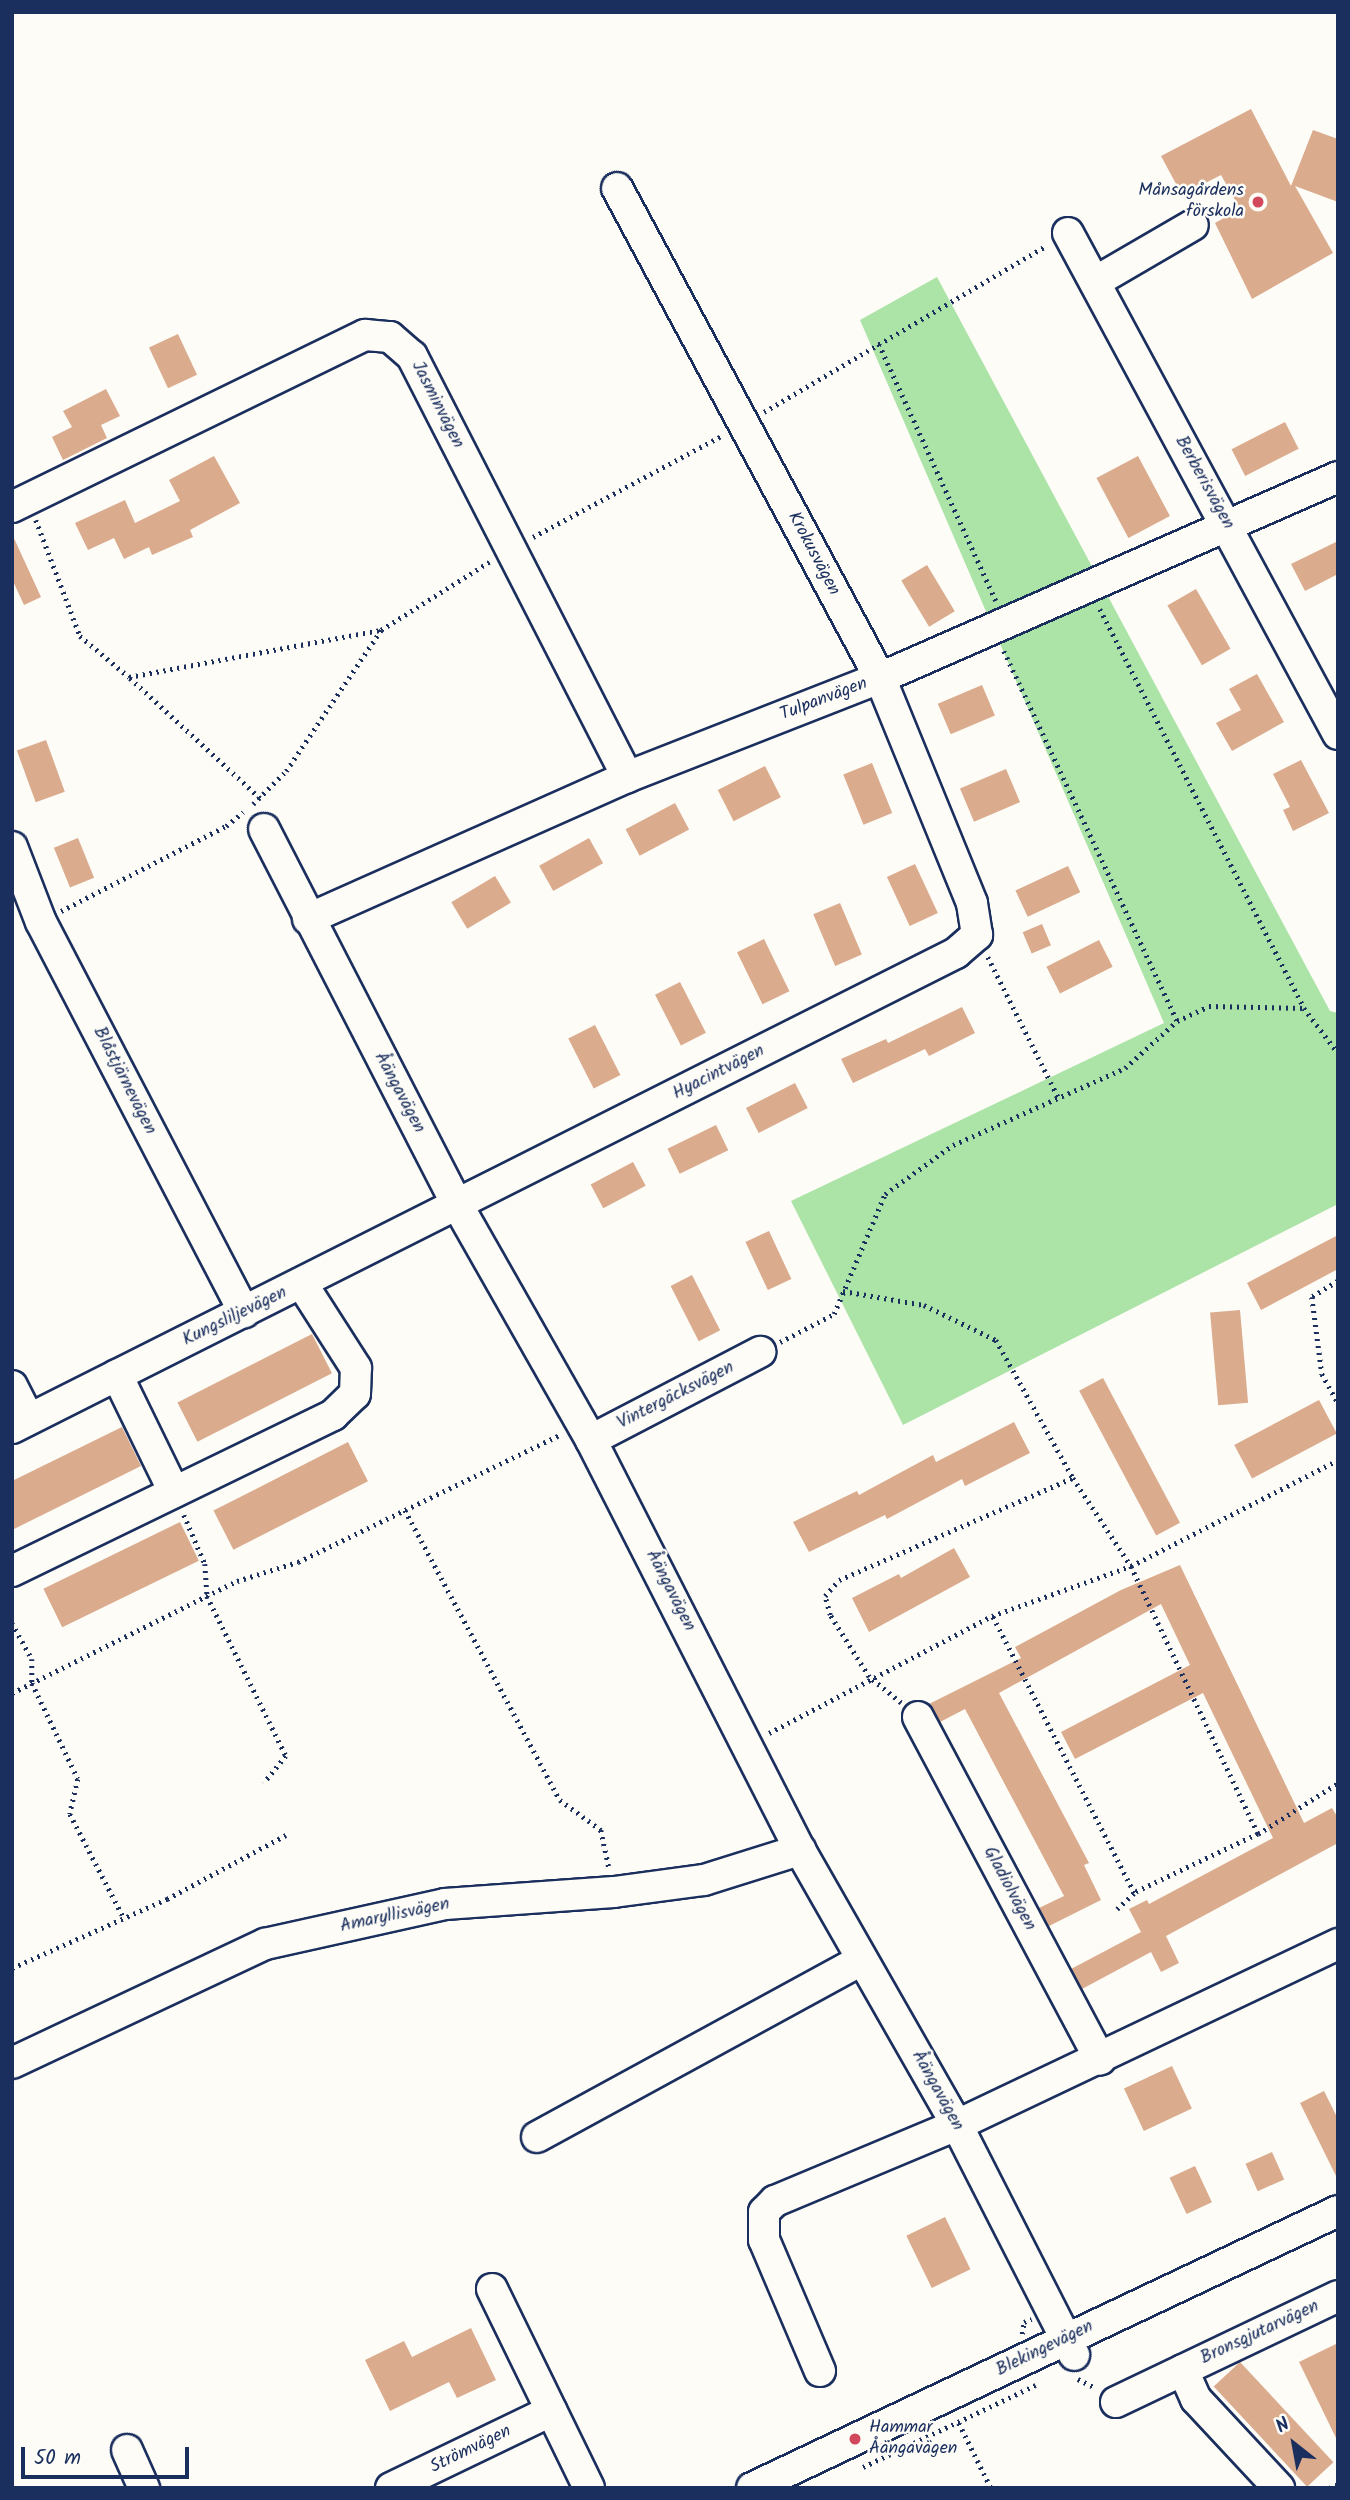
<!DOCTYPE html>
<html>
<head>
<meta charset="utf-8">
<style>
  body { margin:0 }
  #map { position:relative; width:1350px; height:2500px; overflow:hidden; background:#fdfcf7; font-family:Kalam,sans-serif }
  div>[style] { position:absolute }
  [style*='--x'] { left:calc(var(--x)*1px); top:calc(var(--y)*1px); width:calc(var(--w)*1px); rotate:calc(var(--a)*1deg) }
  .green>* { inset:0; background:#ace3a7 }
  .building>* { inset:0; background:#dbab8d; transform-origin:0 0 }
  .path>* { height:4.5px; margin-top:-2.25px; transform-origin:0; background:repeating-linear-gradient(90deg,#1b2f5e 0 2px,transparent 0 7px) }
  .roads { filter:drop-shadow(2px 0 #1b2f5e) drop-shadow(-2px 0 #1b2f5e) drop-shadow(0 2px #1b2f5e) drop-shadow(0 -2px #1b2f5e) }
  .minor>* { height:30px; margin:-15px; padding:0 15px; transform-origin:15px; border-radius:15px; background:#fdfcf7 }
  .dots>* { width:19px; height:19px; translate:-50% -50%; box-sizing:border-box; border:4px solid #fdfcf7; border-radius:50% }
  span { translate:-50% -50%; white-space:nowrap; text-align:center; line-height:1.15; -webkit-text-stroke:5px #fdfcf7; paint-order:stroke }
  .poi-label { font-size:18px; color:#1b2f5e }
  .right { translate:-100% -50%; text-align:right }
  .left { translate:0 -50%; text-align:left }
  .street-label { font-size:18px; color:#1b2f5e }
  .frame { position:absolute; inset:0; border:14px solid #1b2f5e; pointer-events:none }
  .north { position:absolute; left:1259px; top:2409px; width:70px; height:70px; -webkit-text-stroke:5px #fdfcf7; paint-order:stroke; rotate:329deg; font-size:19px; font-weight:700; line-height:28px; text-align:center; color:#1b2f5e }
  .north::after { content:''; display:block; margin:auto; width:24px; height:32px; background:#1b2f5e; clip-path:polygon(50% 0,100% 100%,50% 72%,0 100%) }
  .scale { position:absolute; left:21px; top:2447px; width:168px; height:32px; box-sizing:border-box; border:4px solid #1b2f5e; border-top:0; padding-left:9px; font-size:21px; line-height:24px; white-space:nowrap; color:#1b2f5e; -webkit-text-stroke:5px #fdfcf7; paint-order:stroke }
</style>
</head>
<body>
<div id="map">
  <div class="green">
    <div style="clip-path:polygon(937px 277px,1330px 1011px,1338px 1013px,1338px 1204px,903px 1425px,791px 1201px,1164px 1023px,860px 320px)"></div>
  </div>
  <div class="building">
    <div style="clip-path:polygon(1251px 109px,1291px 186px,1313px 130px,1338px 139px,1338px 202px,1295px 186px,1333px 253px,1252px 299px,1215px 223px,1240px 209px,1221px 175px,1182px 195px,1161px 156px)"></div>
    <div style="left:178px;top:334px;width:45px;height:32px;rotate:65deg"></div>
    <div style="clip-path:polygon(106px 389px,120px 416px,101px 425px,107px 438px,63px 460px,52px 437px,72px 427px,63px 411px)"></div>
    <div style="left:1285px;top:422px;width:30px;height:60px;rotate:63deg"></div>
    <div style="clip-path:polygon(214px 456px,240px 503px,190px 530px,193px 537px,152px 555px,149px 547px,124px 559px,114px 538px,88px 550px,75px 523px,125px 500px,135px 523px,180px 501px,169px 480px)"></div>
    <div style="left:1138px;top:456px;width:68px;height:47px;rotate:62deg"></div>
    <div style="clip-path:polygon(12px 534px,41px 597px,24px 605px,12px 579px)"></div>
    <div style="clip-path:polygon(1338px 541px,1338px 574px,1305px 591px,1291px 564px)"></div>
    <div style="left:927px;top:565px;width:54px;height:30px;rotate:59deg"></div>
    <div style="left:1196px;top:589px;width:69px;height:33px;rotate:60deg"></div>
    <div style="clip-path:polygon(1257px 674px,1284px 722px,1232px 751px,1216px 723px,1241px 710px,1229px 689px)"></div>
    <div style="left:982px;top:685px;width:33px;height:48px;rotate:67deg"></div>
    <div style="left:46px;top:740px;width:55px;height:31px;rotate:70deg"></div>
    <div style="clip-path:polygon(1301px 760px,1329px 813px,1293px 831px,1283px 810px,1290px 807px,1273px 774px)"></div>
    <div style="left:872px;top:763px;width:54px;height:31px;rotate:68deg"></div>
    <div style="left:765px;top:766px;width:35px;height:53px;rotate:63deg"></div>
    <div style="left:1006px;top:769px;width:36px;height:50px;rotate:67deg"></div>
    <div style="left:675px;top:803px;width:30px;height:56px;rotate:62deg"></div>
    <div style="left:78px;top:838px;width:43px;height:26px;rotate:68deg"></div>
    <div style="left:589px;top:838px;width:29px;height:57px;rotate:61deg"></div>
    <div style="left:915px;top:864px;width:54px;height:31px;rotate:65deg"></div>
    <div style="left:1068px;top:866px;width:29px;height:58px;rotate:65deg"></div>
    <div style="left:495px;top:876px;width:31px;height:51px;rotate:59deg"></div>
    <div style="left:840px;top:903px;width:56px;height:29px;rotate:67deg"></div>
    <div style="left:1042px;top:924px;width:23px;height:21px;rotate:67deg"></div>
    <div style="left:764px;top:939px;width:58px;height:30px;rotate:64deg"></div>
    <div style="left:1099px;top:940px;width:30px;height:59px;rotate:63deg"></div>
    <div style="left:680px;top:982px;width:57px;height:28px;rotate:63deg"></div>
    <div style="clip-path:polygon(962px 1007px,975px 1033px,929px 1056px,925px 1049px,853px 1083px,841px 1059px,886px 1039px,888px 1043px)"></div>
    <div style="left:595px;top:1025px;width:56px;height:30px;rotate:63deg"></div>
    <div style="left:795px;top:1083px;width:28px;height:55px;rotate:63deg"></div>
    <div style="left:716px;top:1125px;width:28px;height:54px;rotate:64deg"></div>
    <div style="left:633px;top:1162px;width:27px;height:48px;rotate:62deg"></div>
    <div style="left:769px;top:1231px;width:53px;height:26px;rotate:65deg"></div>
    <div style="clip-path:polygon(1338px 1235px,1338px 1269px,1261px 1310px,1247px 1283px)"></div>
    <div style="left:692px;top:1275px;width:62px;height:24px;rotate:63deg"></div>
    <div style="left:1240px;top:1310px;width:93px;height:30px;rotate:85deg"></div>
    <div style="left:312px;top:1334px;width:44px;height:151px;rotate:63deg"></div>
    <div style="left:1103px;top:1378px;width:164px;height:27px;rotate:62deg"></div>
    <div style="left:1319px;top:1400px;width:38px;height:96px;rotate:62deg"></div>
    <div style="clip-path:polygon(1014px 1422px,1030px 1453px,965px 1486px,962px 1479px,887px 1519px,885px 1515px,809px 1552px,793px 1522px,857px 1491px,859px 1495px,933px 1455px,936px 1462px)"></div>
    <div style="clip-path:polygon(122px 1427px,141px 1466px,12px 1530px,12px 1481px)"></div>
    <div style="left:348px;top:1442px;width:44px;height:151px;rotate:63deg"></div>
    <div style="left:180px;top:1522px;width:43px;height:152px;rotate:64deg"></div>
    <div style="clip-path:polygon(954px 1548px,970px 1577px,869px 1632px,852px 1598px,899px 1574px,901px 1578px)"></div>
    <div style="clip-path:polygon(1180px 1565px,1304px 1823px,1332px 1808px,1338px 1818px,1338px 1843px,1166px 1936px,1179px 1963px,1161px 1972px,1151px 1952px,1082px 1989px,1071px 1969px,1141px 1932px,1129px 1909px,1147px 1900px,1149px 1904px,1273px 1838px,1203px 1693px,1075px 1759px,1061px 1732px,1190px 1665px,1161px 1604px,999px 1693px,1089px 1863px,1084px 1865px,1101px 1900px,1049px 1926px,1039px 1908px,1064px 1896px,965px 1709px,940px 1722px,929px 1704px,1021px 1658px,1015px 1647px,1121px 1590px)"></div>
    <div style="left:1172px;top:2066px;width:47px;height:53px;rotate:65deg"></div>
    <div style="clip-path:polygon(1324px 2091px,1338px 2119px,1338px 2180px,1300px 2103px)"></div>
    <div style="left:1272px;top:2152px;width:30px;height:29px;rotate:66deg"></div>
    <div style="left:1195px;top:2166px;width:40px;height:28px;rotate:65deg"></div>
    <div style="left:945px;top:2217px;width:58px;height:43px;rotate:64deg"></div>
    <div style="clip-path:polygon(471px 2328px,496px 2380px,457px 2398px,449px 2382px,390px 2411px,365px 2360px,404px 2341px,412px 2357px)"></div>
    <div style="clip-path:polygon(1338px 2343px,1338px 2442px,1299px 2362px)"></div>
    <div style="left:1240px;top:2362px;width:137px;height:36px;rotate:47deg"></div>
  </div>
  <div class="path">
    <div style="--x:879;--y:344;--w:282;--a:65.5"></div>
    <div style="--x:764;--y:412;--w:327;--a:-30.5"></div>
    <div style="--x:36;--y:520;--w:124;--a:69.2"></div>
    <div style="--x:80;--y:636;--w:64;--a:39.9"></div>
    <div style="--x:129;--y:677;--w:255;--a:-10.6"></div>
    <div style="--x:533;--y:537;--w:216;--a:-28.2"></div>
    <div style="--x:1100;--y:609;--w:448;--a:62.9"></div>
    <div style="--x:1004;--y:651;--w:408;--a:64.9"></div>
    <div style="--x:130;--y:678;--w:180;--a:42.7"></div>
    <div style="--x:253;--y:804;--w:47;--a:-45"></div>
    <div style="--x:286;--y:771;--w:170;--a:-56"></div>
    <div style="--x:381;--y:630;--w:128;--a:-32.2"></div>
    <div style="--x:61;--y:911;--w:186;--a:-27.3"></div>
    <div style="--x:226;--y:826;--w:22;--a:-39"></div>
    <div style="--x:988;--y:957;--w:157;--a:63.4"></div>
    <div style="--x:1338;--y:1281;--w:31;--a:148"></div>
    <div style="--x:1312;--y:1297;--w:78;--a:82.6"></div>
    <div style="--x:1322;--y:1374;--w:33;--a:61"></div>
    <div style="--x:843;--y:1291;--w:82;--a:9.8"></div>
    <div style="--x:924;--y:1305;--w:80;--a:25.9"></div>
    <div style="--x:996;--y:1340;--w:158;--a:60.8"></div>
    <div style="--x:1073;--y:1478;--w:105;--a:56.6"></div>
    <div style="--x:1131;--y:1566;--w:297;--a:64.6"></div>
    <div style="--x:1258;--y:1834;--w:137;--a:154.6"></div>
    <div style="--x:1134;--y:1893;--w:311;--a:-117.1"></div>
    <div style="--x:780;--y:1342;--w:61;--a:-27.4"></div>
    <div style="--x:834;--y:1314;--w:130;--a:-67"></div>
    <div style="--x:885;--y:1194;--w:84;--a:-35.8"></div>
    <div style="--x:953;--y:1145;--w:188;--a:-24.1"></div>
    <div style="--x:1125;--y:1068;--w:70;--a:-42.1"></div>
    <div style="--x:1177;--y:1021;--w:35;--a:-25"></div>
    <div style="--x:1209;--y:1006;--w:95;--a:1.2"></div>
    <div style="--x:1304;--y:1008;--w:56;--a:52.9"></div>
    <div style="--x:405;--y:1510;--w:329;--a:61.9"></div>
    <div style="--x:560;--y:1800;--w:51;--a:36.2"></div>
    <div style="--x:601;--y:1830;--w:38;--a:78"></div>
    <div style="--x:184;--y:1515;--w:53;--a:66.8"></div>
    <div style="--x:205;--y:1564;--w:32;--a:86"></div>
    <div style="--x:207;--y:1596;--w:178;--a:63.7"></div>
    <div style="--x:286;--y:1756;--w:35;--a:129"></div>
    <div style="--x:12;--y:1623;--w:41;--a:60.9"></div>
    <div style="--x:32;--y:1659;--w:24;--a:90"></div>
    <div style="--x:32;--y:1683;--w:106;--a:64.4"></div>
    <div style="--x:78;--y:1779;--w:36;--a:103"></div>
    <div style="--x:70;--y:1814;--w:117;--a:62.6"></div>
    <div style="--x:12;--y:1693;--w:251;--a:-26.5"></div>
    <div style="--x:237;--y:1581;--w:64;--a:-17.3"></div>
    <div style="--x:298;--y:1562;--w:293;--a:-25.9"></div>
    <div style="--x:901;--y:1703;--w:41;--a:-140.9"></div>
    <div style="--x:869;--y:1677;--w:73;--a:-122.2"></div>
    <div style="--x:830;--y:1615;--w:20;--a:-105"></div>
    <div style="--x:825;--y:1596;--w:21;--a:-49"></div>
    <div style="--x:839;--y:1580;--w:255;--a:-23.6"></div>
    <div style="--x:769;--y:1733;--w:252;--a:-27.7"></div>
    <div style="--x:992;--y:1616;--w:148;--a:-19.8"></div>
    <div style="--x:1131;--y:1566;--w:233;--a:-27.1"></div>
    <div style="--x:1258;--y:1834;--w:95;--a:-32.5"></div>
    <div style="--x:1117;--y:1909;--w:23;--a:-43"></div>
    <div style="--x:12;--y:1968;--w:170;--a:-24"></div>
    <div style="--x:167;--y:1899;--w:135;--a:-28.3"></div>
    <div style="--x:1022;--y:2334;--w:12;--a:-81"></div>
    <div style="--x:1024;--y:2322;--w:8;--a:-23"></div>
    <div style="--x:1078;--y:2379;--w:20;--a:27"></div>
    <div style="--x:959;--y:2423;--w:72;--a:63.8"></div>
    <div style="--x:863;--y:2467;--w:191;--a:-25.4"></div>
    <div style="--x:1329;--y:2488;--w:10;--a:-24"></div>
  </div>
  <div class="roads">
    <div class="minor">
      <div style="--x:1068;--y:233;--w:569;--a:61.68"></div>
      <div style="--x:1095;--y:282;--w:113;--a:-30.2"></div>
      <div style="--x:12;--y:507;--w:393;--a:-26"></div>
      <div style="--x:365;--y:335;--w:25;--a:5"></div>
      <div style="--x:390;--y:337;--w:29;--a:41"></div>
      <div style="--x:412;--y:356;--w:473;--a:62.9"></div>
      <div style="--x:264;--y:829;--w:424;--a:62.8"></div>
      <div style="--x:458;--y:1206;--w:269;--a:60.4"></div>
      <div style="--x:591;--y:1440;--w:460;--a:63"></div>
      <div style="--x:800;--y:1850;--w:317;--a:60.3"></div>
      <div style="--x:957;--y:2125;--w:258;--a:63"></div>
      <div style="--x:12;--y:847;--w:80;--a:68.9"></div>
      <div style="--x:41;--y:922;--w:440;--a:62.5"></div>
      <div style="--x:308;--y:919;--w:349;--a:-24"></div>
      <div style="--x:627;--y:777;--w:272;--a:-21.4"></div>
      <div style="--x:880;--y:678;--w:500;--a:-23.69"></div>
      <div style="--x:117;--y:1375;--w:130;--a:64"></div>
      <div style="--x:12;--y:1386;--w:37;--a:63"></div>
      <div style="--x:12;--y:1428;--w:1057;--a:-26.71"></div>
      <div style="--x:956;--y:953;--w:28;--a:-41"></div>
      <div style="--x:977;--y:935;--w:32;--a:-99"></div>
      <div style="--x:972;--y:903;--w:243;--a:-112.2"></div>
      <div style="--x:880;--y:678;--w:556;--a:-118.22"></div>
      <div style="--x:591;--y:1440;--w:191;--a:-27.5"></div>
      <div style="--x:12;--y:1571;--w:357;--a:-25.9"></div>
      <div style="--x:333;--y:1415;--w:30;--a:-44"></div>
      <div style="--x:355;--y:1394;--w:26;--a:-88"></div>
      <div style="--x:356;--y:1368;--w:100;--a:-122.7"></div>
      <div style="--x:918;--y:1717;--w:388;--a:62"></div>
      <div style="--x:12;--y:2063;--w:280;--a:-25.2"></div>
      <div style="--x:265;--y:1944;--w:184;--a:-12.5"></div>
      <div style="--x:445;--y:1904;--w:169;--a:-4.1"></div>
      <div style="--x:614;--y:1892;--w:91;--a:-7.6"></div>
      <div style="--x:704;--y:1880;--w:101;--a:-17.4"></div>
      <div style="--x:537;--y:2137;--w:370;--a:-28.6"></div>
      <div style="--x:492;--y:2289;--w:221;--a:64"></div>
      <div style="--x:1183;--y:2370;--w:32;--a:66"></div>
      <div style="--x:1196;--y:2399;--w:122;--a:47"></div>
      <div style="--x:820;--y:2371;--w:142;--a:-113.1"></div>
      <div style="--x:764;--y:2240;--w:28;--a:-90"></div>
      <div style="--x:764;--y:2212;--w:16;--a:-45"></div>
      <div style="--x:775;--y:2201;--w:197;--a:-22.7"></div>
      <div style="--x:957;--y:2125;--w:422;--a:-25.4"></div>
      <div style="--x:1116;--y:2402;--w:246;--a:-25.5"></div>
      <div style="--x:127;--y:2450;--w:42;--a:65.9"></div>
      <div style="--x:391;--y:2488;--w:178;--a:-25.7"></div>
      <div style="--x:752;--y:2488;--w:648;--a:-25.3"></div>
    </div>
  </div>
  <div class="dots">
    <div style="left:1258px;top:202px;background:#d1495b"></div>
    <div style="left:855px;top:2439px;background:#d1495b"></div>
  </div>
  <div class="poi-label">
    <span class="right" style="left:1244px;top:202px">Månsagårdens<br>förskola</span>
    <span class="left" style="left:869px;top:2439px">Hammar<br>Åängavägen</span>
  </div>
  <div class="street-label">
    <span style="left:437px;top:405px;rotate:63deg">Jasminvägen</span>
    <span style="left:1204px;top:483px;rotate:61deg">Berberisvägen</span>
    <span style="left:813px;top:554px;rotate:62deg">Krokusvägen</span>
    <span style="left:824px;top:700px;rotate:-21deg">Tulpanvägen</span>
    <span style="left:719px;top:1073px;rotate:-27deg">Hyacintvägen</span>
    <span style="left:124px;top:1081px;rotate:63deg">Blåstjärnevägen</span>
    <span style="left:399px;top:1093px;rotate:62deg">Åängavägen</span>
    <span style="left:235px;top:1317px;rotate:-26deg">Kungsliljevägen</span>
    <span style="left:676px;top:1396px;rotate:-27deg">Vintergäcksvägen</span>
    <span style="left:670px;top:1591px;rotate:63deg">Åängavägen</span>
    <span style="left:1009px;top:1889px;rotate:62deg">Gladiolvägen</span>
    <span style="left:395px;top:1916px;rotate:-12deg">Amaryllisvägen</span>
    <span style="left:937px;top:2091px;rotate:61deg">Åängavägen</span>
    <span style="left:1260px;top:2333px;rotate:-25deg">Bronsgjutarvägen</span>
    <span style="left:1045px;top:2349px;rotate:-26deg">Blekingevägen</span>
    <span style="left:471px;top:2450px;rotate:-26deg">Strömvägen</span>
  </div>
  <div class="frame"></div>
  <div class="north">N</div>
  <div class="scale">50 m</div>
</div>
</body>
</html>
